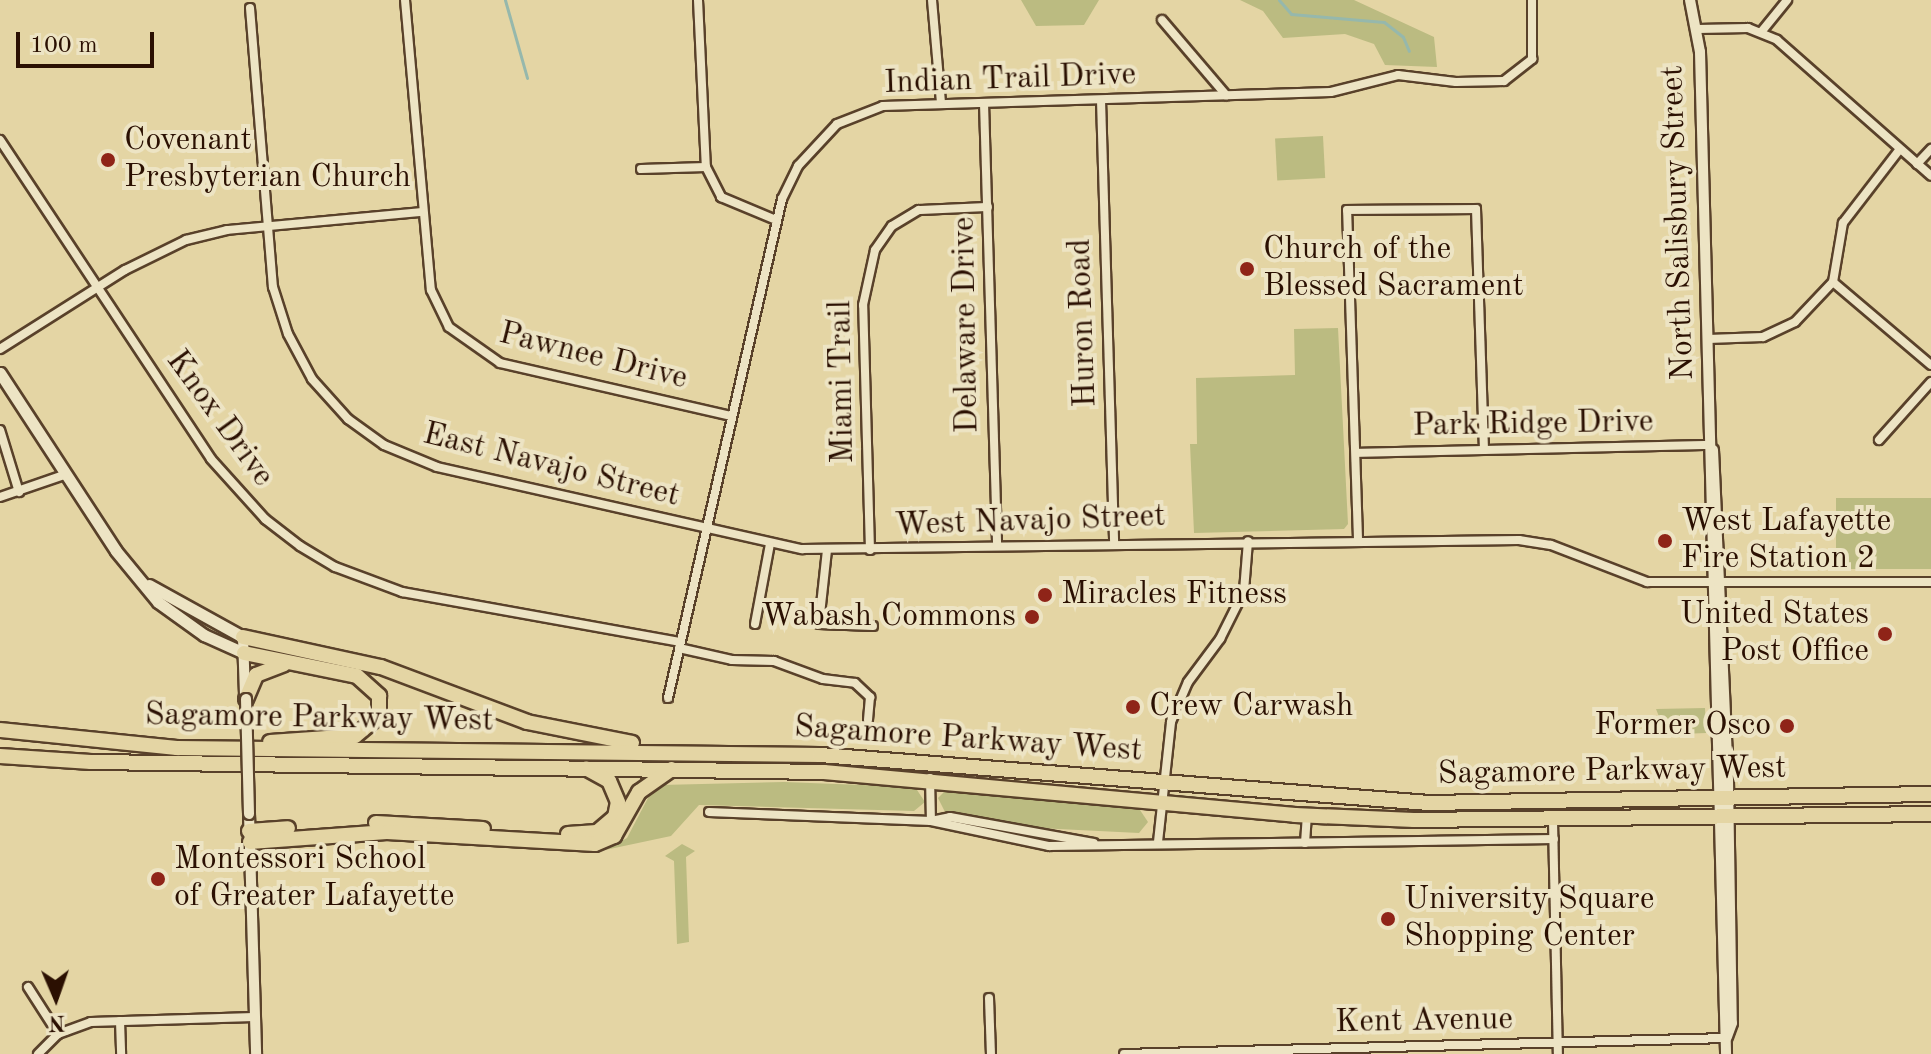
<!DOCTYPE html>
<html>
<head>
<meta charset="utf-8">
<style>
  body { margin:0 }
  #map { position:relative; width:1931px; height:1054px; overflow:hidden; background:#e4d5a4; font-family:"Old Standard TT",serif }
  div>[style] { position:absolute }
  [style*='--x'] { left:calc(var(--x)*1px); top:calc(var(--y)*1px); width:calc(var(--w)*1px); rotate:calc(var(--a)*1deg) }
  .green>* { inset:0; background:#bbbb81; transform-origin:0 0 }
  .stream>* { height:3px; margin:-1.5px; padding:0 1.5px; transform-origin:1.5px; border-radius:1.5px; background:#96b8ac }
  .roads { filter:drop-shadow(2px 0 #59412a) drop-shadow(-2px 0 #59412a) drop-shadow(0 2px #59412a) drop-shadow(0 -2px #59412a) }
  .minor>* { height:8px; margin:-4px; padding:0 4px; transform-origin:4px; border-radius:4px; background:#ede4c4 }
  .tertiary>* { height:10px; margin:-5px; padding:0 5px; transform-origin:5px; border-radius:5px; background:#ede4c4 }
  .secondary>* { height:11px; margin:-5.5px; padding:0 5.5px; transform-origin:5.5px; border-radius:5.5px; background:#ede4c4 }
  .trunk>* { height:14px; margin:-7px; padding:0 7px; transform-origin:7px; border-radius:7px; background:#e4d5a4 }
  .bridges { filter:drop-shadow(2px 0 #59412a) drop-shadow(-2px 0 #59412a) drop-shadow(0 2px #59412a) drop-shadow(0 -2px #59412a) }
  .tertiary-bridge>* { height:10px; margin:-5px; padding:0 5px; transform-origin:5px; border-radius:5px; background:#ede4c4 }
  .dots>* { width:22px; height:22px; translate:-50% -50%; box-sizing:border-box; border:4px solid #ede4c4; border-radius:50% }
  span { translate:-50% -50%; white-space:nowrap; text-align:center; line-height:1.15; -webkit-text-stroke:8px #ede4c4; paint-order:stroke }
  .street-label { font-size:32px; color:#2b1002 }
  .poi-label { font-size:32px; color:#2b1002 }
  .left { translate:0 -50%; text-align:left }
  .right { translate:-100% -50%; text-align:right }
  .north { position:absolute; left:16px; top:958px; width:80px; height:80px; -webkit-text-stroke:6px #ede4c4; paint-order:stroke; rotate:178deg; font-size:22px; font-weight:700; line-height:32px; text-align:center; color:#2b1002 }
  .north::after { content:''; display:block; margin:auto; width:28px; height:36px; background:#2b1002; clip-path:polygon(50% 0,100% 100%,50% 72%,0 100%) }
  .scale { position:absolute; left:16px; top:32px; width:138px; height:36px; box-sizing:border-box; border:4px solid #2b1002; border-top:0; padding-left:10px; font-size:24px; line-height:28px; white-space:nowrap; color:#2b1002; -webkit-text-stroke:6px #ede4c4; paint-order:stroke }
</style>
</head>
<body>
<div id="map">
  <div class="green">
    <div style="clip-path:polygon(1021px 0,1099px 0,1084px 25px,1036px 26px)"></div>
    <div style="clip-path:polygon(1240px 0,1354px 0,1434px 37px,1437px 67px,1385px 65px,1374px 44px,1345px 34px,1283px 38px,1263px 11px)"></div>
    <div style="left:1323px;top:136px;width:42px;height:48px;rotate:87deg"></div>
    <div style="clip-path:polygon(1338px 328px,1348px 524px,1344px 529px,1194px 533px,1190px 444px,1197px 444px,1196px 378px,1295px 375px,1294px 329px)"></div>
    <div style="left:1931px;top:498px;width:71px;height:95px;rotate:90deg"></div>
    <div style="clip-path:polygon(1705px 708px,1706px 733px,1656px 735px,1656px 724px,1662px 724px,1656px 709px)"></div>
    <div style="clip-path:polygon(784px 782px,915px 787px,925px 802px,914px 811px,699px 805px,671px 836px,605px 850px,627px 838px,649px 796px,661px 785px)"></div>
    <div style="clip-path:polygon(947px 789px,1140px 810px,1148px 822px,1139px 833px,1038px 828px,945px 812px,938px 798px)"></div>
    <div style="clip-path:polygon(682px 844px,695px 851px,686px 857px,689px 942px,677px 944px,674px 861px,665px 856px)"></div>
  </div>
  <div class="stream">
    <div style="--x:505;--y:0;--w:81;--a:74.2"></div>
    <div style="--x:1279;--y:0;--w:18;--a:49"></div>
    <div style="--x:1291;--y:14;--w:93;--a:4.9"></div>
    <div style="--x:1384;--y:22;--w:24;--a:38"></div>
    <div style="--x:1403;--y:37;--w:15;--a:67"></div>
  </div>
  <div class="roads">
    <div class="minor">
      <div style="--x:405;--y:0;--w:291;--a:84.9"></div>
      <div style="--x:431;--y:290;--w:41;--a:64.1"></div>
      <div style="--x:449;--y:327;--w:62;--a:35.2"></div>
      <div style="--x:500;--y:363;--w:237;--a:12.9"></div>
      <div style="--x:698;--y:0;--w:167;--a:87.3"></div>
      <div style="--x:706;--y:167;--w:34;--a:63"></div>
      <div style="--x:721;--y:197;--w:60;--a:22.7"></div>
      <div style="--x:932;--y:0;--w:103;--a:85"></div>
      <div style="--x:250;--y:8;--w:280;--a:85.3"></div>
      <div style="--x:273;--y:287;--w:49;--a:72.3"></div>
      <div style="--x:288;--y:334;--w:51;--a:61.9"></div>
      <div style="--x:312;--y:379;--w:54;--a:48"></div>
      <div style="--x:348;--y:419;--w:44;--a:35.8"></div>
      <div style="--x:384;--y:445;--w:57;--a:22.5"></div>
      <div style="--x:437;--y:467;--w:374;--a:12.7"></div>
      <div style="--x:802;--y:549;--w:717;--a:-0.72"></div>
      <div style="--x:1519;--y:540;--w:32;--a:9"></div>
      <div style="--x:1551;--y:545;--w:103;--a:21.1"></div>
      <div style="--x:1647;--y:582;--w:284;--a:0"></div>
      <div style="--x:1162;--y:20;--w:99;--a:49.5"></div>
      <div style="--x:1698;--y:29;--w:50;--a:-1.1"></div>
      <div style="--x:1748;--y:28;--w:31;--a:22"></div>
      <div style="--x:1777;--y:40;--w:205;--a:41.4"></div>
      <div style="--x:1762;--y:31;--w:40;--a:-51"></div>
      <div style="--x:1101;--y:100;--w:444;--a:88.3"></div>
      <div style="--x:984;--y:103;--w:443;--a:88.3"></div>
      <div style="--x:0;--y:140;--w:382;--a:56.5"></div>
      <div style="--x:211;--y:459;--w:81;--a:48"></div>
      <div style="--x:265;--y:519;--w:44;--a:37.6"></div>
      <div style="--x:300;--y:546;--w:41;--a:31"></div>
      <div style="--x:335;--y:567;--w:72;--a:20.5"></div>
      <div style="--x:402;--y:592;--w:282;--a:10.2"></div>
      <div style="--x:1917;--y:164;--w:21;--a:-47"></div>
      <div style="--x:641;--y:169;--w:65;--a:-1.8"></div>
      <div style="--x:1833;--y:282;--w:128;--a:40.3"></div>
      <div style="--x:1708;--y:339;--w:55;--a:-2.1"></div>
      <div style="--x:1763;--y:337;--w:35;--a:-25"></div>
      <div style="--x:1795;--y:322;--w:55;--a:-46.5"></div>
      <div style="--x:1833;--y:282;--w:60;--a:-80.4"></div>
      <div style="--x:1843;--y:223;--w:93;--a:-52.4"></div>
      <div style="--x:0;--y:349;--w:148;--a:-32.3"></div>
      <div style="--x:125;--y:270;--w:68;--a:-26.2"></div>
      <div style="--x:186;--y:240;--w:42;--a:-13.7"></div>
      <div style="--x:227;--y:230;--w:195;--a:-5.3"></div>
      <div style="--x:0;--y:430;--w:65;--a:73"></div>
      <div style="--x:1879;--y:440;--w:78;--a:-48.1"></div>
      <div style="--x:1356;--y:453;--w:355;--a:-1.3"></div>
      <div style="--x:0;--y:497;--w:68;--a:-19"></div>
      <div style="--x:1358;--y:539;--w:329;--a:-91.9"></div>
      <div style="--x:1347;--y:210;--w:129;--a:-0.4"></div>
      <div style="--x:1476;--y:209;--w:241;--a:88.1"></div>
      <div style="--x:827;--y:550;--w:74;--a:96.2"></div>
      <div style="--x:819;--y:624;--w:54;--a:2.1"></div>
      <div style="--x:870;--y:550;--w:245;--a:-91.6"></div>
      <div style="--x:863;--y:305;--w:56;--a:-77.7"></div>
      <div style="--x:875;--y:250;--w:29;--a:-55"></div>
      <div style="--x:892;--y:226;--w:31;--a:-31"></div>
      <div style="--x:919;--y:210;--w:69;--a:-2.5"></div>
      <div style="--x:755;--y:624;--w:81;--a:-79.4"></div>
      <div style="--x:679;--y:648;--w:54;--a:12.8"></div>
      <div style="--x:732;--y:660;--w:42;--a:1.4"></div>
      <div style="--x:774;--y:661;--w:52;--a:20.2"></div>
      <div style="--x:823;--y:679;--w:32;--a:7"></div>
      <div style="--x:855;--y:683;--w:21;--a:43"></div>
      <div style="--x:870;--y:697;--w:23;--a:95"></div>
      <div style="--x:668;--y:698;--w:512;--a:-77.13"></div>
      <div style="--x:782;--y:199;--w:37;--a:-64"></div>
      <div style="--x:798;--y:166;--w:57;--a:-47.1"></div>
      <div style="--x:837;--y:124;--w:49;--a:-21.4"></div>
      <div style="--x:883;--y:106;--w:448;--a:-1.8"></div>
      <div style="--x:1331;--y:92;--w:69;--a:-14.2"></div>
      <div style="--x:1398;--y:75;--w:58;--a:6.9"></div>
      <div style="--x:1456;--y:82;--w:48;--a:-1.2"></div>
      <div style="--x:1504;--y:81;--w:36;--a:-38"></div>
      <div style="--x:1532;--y:59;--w:59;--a:-90"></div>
      <div style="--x:930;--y:778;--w:43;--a:88.7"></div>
      <div style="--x:709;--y:812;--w:222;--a:2.3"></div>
      <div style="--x:931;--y:821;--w:19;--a:-12"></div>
      <div style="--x:950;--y:817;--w:146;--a:10.2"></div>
      <div style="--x:931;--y:821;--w:121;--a:12"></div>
      <div style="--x:1049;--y:846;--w:505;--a:-0.79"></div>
      <div style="--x:1553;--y:821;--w:233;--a:88.8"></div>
      <div style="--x:1158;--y:842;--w:121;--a:-83.8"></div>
      <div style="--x:1171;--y:722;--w:43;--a:-67"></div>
      <div style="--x:1188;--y:682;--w:54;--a:-53.3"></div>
      <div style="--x:1220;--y:639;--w:54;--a:-63.4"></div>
      <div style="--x:1244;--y:591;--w:50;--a:-85.4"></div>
      <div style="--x:1305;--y:843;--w:28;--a:-86"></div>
      <div style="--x:28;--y:987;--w:56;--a:57.4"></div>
      <div style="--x:989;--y:998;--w:56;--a:88"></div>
      <div style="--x:120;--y:1021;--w:33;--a:88"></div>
      <div style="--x:38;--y:1054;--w:28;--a:-45"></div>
      <div style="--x:58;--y:1034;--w:35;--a:-20"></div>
      <div style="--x:91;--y:1022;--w:163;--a:-1.8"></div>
      <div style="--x:1124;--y:1054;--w:602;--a:-1.52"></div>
    </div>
    <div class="tertiary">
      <div style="--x:1690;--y:0;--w:53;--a:79.1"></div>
      <div style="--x:1700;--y:52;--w:1002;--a:88.51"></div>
      <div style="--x:1713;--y:450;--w:331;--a:87.4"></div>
      <div style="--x:1728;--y:781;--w:242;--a:89.1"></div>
      <div style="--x:1732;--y:1023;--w:15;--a:110"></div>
      <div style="--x:243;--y:637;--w:58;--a:88"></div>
      <div style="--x:249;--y:814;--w:240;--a:88.3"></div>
    </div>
    <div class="secondary">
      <div style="--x:0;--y:373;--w:212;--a:56.9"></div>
      <div style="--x:116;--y:551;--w:66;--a:50.5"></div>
      <div style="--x:158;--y:602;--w:57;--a:35.7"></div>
      <div style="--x:204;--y:635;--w:44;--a:24.2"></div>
      <div style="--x:149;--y:585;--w:107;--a:29"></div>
    </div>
    <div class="trunk">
      <div style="--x:243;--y:637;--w:141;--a:12.3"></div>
      <div style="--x:381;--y:667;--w:156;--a:20.6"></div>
      <div style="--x:527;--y:722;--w:107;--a:11.3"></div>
      <div style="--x:244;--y:653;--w:115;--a:11.5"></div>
      <div style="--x:357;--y:676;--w:30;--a:42"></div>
      <div style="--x:379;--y:696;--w:20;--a:90"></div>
      <div style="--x:379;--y:716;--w:31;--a:140"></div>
      <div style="--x:355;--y:736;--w:85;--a:176"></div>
      <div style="--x:246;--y:699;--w:26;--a:-67"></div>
      <div style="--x:256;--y:675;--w:30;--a:-21"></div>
      <div style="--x:0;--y:730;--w:178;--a:5.8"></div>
      <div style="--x:177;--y:748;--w:643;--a:0.62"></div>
      <div style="--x:820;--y:755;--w:610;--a:4.51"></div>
      <div style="--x:1428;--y:803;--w:503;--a:-1.03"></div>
      <div style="--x:0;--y:756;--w:91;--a:3.8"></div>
      <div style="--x:91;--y:762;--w:733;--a:0.78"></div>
      <div style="--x:824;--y:772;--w:473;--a:5.2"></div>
      <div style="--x:1295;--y:815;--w:119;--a:2.4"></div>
      <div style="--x:1414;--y:820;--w:517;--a:-0.66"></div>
      <div style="--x:376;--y:823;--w:107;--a:3.2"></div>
      <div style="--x:249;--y:831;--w:39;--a:-4"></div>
      <div style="--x:568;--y:834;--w:29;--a:-4"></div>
      <div style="--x:597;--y:832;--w:23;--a:-40"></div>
      <div style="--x:615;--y:817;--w:15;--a:-79"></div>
      <div style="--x:618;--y:802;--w:23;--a:-113"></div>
      <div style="--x:609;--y:781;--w:26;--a:-151"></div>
      <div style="--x:250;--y:842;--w:137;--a:-4.2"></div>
      <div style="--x:387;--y:832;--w:208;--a:3.3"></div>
      <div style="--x:595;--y:844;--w:21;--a:-23"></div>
      <div style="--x:614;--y:836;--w:51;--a:-60.4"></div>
      <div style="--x:639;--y:792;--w:40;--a:-34.9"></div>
    </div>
  </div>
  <div class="bridges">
    <div class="tertiary-bridge">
      <div style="--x:246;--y:699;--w:115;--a:88.5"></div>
    </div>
  </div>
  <div class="dots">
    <div style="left:108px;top:160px;background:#8f2418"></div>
    <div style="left:1247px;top:269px;background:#8f2418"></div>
    <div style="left:1665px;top:541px;background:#8f2418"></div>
    <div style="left:1045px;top:595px;background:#8f2418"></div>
    <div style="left:1032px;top:617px;background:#8f2418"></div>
    <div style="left:1885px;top:634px;background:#8f2418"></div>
    <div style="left:1133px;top:707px;background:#8f2418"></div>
    <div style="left:1787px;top:726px;background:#8f2418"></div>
    <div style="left:158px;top:879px;background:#8f2418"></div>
    <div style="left:1388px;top:919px;background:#8f2418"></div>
  </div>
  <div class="street-label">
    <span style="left:1010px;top:80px;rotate:-2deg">Indian Trail Drive</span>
    <span style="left:1679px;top:223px;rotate:-92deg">North Salisbury Street</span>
    <span style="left:1084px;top:323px;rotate:-92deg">Huron Road</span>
    <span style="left:967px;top:325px;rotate:-91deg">Delaware Drive</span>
    <span style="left:593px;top:357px;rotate:14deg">Pawnee Drive</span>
    <span style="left:843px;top:382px;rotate:-91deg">Miami Trail</span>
    <span style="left:219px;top:419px;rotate:54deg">Knox Drive</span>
    <span style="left:1533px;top:425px;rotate:-1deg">Park Ridge Drive</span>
    <span style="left:551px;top:466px;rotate:14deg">East Navajo Street</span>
    <span style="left:1030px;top:522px;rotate:-2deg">West Navajo Street</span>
    <span style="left:319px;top:719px;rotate:1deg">Sagamore Parkway West</span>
    <span style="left:968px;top:740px;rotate:4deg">Sagamore Parkway West</span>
    <span style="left:1612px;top:772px;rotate:-1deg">Sagamore Parkway West</span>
    <span style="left:1424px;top:1022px;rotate:-1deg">Kent Avenue</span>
  </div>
  <div class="poi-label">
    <span class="left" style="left:124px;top:160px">Covenant<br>Presbyterian Church</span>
    <span class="left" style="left:1263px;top:269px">Church of the<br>Blessed Sacrament</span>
    <span class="left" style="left:1681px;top:541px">West Lafayette<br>Fire Station 2</span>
    <span class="left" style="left:1061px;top:595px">Miracles Fitness</span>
    <span class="right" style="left:1869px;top:634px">United States<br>Post Office</span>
    <span class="right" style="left:1016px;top:617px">Wabash Commons</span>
    <span class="left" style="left:1149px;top:707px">Crew Carwash</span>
    <span class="right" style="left:1771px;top:726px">Former Osco</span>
    <span class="left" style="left:174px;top:879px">Montessori School<br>of Greater Lafayette</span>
    <span class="left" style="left:1404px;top:919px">University Square<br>Shopping Center</span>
  </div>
  <div class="north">N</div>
  <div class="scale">100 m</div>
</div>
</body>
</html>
